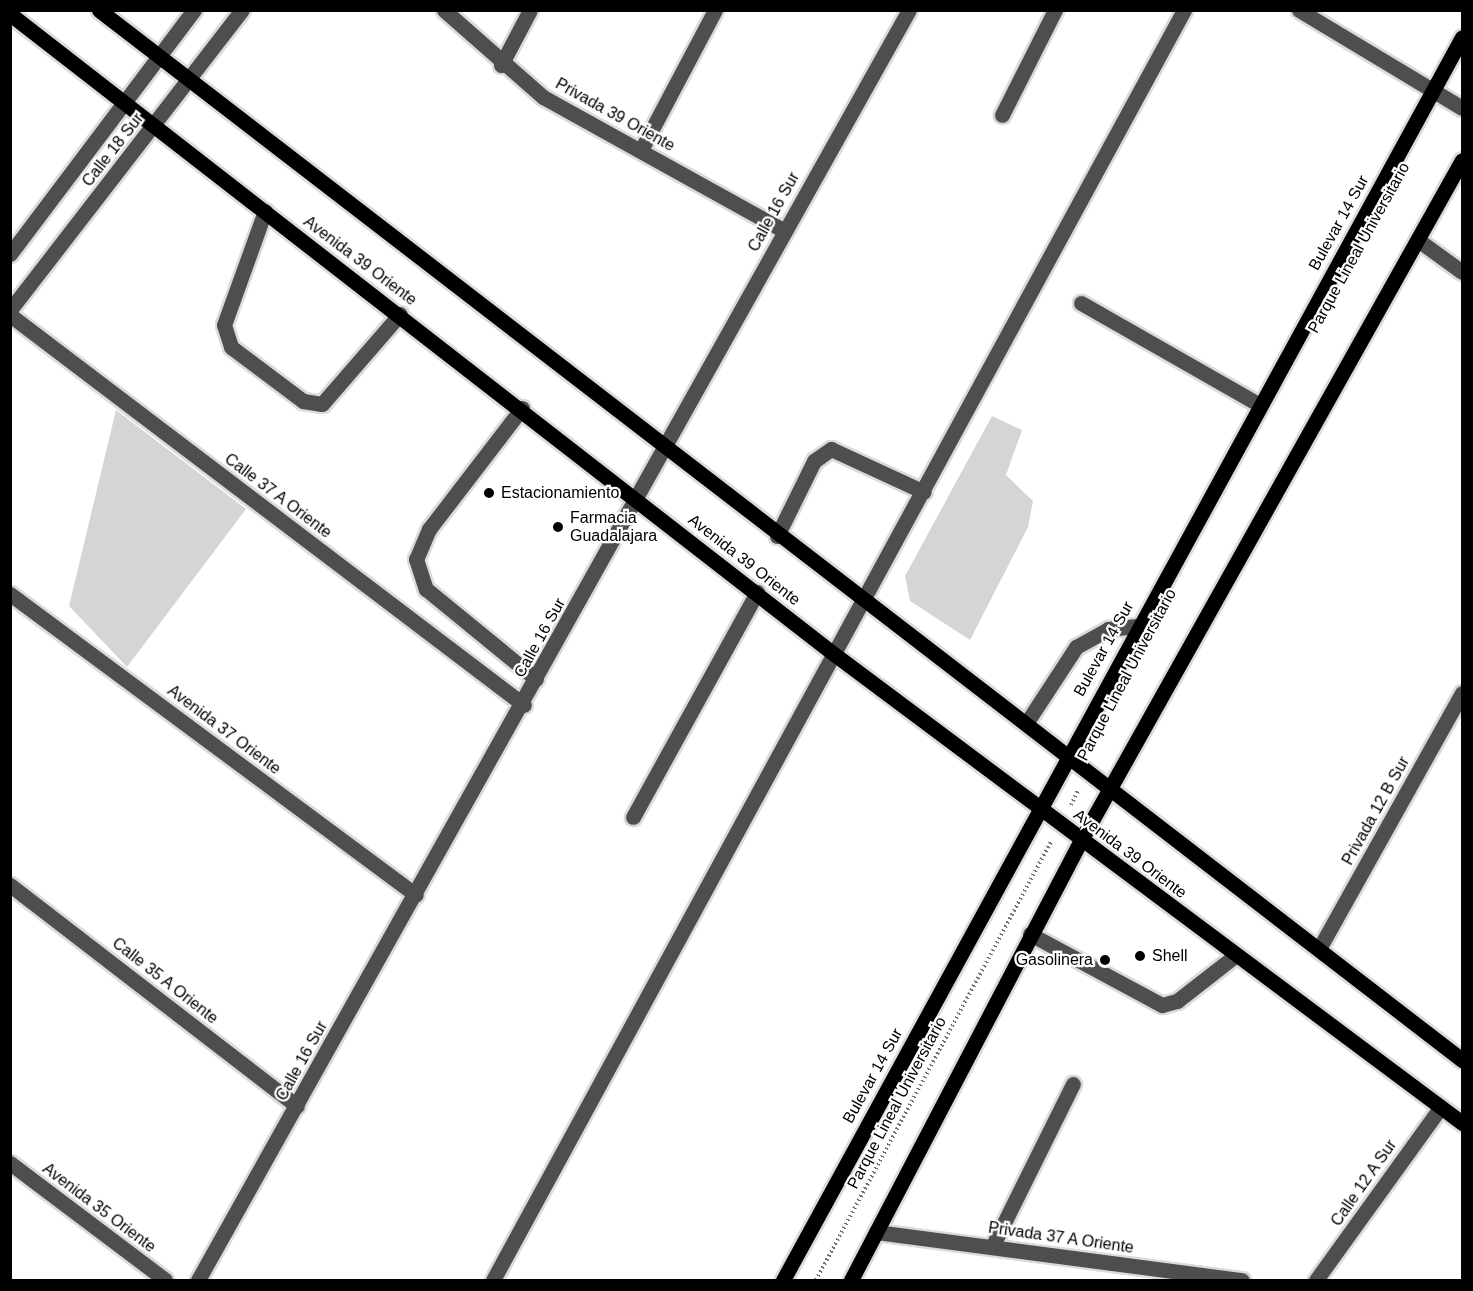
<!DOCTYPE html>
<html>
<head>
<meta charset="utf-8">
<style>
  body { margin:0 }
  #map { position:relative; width:1473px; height:1291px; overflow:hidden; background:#fff; font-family:Helvetica,sans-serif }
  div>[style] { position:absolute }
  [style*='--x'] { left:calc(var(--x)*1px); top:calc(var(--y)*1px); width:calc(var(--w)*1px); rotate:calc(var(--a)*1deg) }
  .green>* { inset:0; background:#d5d5d5 }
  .path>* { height:4px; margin-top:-2px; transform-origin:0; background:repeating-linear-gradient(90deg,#707070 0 1.5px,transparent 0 4.5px) }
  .roads { filter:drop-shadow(2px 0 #dbdbdb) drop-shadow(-2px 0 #dbdbdb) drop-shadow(0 2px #dbdbdb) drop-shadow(0 -2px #dbdbdb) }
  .minor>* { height:15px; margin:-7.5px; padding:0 7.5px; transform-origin:7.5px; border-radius:7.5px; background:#4e4e4e }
  .major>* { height:15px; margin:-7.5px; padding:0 7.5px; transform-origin:7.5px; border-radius:7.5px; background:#000 }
  .dots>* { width:16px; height:16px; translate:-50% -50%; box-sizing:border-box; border:3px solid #fff; border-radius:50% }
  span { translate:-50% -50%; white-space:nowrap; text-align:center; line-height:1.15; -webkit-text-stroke:4.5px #fff; paint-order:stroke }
  .street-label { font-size:16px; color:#000 }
  .poi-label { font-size:16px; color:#000 }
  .left { translate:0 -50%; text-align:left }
  .right { translate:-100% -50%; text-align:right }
  .frame { position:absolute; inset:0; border:12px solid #000; pointer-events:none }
</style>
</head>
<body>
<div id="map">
  <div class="green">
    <div style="clip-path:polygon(116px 410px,246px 509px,127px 667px,69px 606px)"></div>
    <div style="clip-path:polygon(992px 416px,1022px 430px,1006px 475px,1033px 501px,1028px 527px,970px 640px,910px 601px,905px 576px)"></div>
  </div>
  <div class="path">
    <div style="--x:1071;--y:805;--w:17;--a:-65"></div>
    <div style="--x:816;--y:1280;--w:499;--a:-61.8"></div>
  </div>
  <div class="roads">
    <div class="minor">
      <div style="--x:444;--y:10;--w:132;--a:41.3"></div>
      <div style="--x:543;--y:97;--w:274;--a:29"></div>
      <div style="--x:1299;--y:10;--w:190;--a:31"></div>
      <div style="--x:501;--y:65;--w:62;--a:-62.2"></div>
      <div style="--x:1002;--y:115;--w:118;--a:-63.2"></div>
      <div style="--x:641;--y:150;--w:158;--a:-62.1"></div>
      <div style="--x:265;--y:211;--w:121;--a:109.8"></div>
      <div style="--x:224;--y:325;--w:23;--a:72"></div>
      <div style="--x:231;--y:347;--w:90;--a:36.9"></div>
      <div style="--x:303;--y:401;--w:19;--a:9"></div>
      <div style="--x:322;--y:404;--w:119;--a:-49.1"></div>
      <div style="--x:1418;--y:240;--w:54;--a:36"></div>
      <div style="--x:10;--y:254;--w:306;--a:-53"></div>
      <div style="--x:1081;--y:303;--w:206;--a:29.7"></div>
      <div style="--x:10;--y:310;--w:379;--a:-52.3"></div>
      <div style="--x:10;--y:315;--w:645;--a:37.19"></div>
      <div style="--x:522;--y:408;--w:153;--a:127.5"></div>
      <div style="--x:429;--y:529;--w:33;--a:113"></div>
      <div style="--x:416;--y:559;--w:32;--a:72"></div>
      <div style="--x:426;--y:589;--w:142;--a:39.3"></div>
      <div style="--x:777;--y:536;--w:84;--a:-63.7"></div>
      <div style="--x:814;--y:461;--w:21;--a:-35"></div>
      <div style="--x:831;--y:449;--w:102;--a:24.8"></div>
      <div style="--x:10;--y:594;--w:505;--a:36.55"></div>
      <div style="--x:1027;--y:722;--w:90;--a:-56.8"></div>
      <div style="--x:1076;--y:647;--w:37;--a:-29"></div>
      <div style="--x:1108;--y:629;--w:29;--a:-6"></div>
      <div style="--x:633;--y:817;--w:257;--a:-61.1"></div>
      <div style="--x:10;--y:885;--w:362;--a:37.6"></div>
      <div style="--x:1030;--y:934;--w:150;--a:28.3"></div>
      <div style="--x:1162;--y:1005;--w:16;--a:-15"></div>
      <div style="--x:1177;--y:1001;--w:75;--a:-37.9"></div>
      <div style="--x:1320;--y:947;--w:291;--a:-60.8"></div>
      <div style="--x:10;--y:1163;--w:194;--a:37"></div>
      <div style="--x:876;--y:1232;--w:369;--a:7.5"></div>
      <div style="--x:992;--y:1247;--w:182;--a:-63.6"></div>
      <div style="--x:198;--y:1280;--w:1455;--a:-60.76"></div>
      <div style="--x:493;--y:1280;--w:1446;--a:-61.45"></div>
      <div style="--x:1316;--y:1280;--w:213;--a:-54.2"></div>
    </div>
    <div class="major">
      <div style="--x:99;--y:10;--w:1721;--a:37.61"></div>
      <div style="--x:10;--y:14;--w:1043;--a:37.84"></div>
      <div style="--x:834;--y:654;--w:784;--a:36.75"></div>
      <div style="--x:783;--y:1280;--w:1416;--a:-61.35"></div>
      <div style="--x:851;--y:1280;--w:496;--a:-62.4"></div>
      <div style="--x:1081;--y:840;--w:779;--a:-60.74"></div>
    </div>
  </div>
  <div class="dots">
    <div style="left:489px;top:493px;background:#000"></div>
    <div style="left:558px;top:527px;background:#000"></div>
    <div style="left:1140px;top:956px;background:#000"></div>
    <div style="left:1105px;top:960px;background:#000"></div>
  </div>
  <div class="street-label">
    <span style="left:615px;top:115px;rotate:29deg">Privada 39 Oriente</span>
    <span style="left:113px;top:150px;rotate:-52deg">Calle 18 Sur</span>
    <span style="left:774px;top:212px;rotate:-61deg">Calle 16 Sur</span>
    <span style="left:1339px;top:223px;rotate:-61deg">Bulevar 14 Sur</span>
    <span style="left:1359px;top:248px;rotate:-61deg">Parque Lineal Universitario</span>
    <span style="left:360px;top:261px;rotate:37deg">Avenida 39 Oriente</span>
    <span style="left:278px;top:496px;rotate:37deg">Calle 37 A Oriente</span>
    <span style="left:744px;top:560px;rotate:38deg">Avenida 39 Oriente</span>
    <span style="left:540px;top:638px;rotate:-61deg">Calle 16 Sur</span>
    <span style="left:1104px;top:649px;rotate:-61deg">Bulevar 14 Sur</span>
    <span style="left:1127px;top:675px;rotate:-62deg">Parque Lineal Universitario</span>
    <span style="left:224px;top:730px;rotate:37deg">Avenida 37 Oriente</span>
    <span style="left:1376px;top:811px;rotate:-61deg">Privada 12 B Sur</span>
    <span style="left:1130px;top:854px;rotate:37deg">Avenida 39 Oriente</span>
    <span style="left:165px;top:981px;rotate:38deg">Calle 35 A Oriente</span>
    <span style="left:302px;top:1061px;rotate:-61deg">Calle 16 Sur</span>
    <span style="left:873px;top:1076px;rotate:-61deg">Bulevar 14 Sur</span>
    <span style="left:897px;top:1103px;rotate:-62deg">Parque Lineal Universitario</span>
    <span style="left:1364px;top:1183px;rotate:-55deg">Calle 12 A Sur</span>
    <span style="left:99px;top:1208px;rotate:37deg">Avenida 35 Oriente</span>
    <span style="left:1061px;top:1238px;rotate:8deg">Privada 37 A Oriente</span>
  </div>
  <div class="poi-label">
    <span class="left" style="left:501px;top:493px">Estacionamiento</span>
    <span class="left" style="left:570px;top:527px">Farmacia<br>Guadalajara</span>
    <span class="left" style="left:1152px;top:956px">Shell</span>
    <span class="right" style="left:1093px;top:960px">Gasolinera</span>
  </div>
  <div class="frame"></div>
</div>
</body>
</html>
